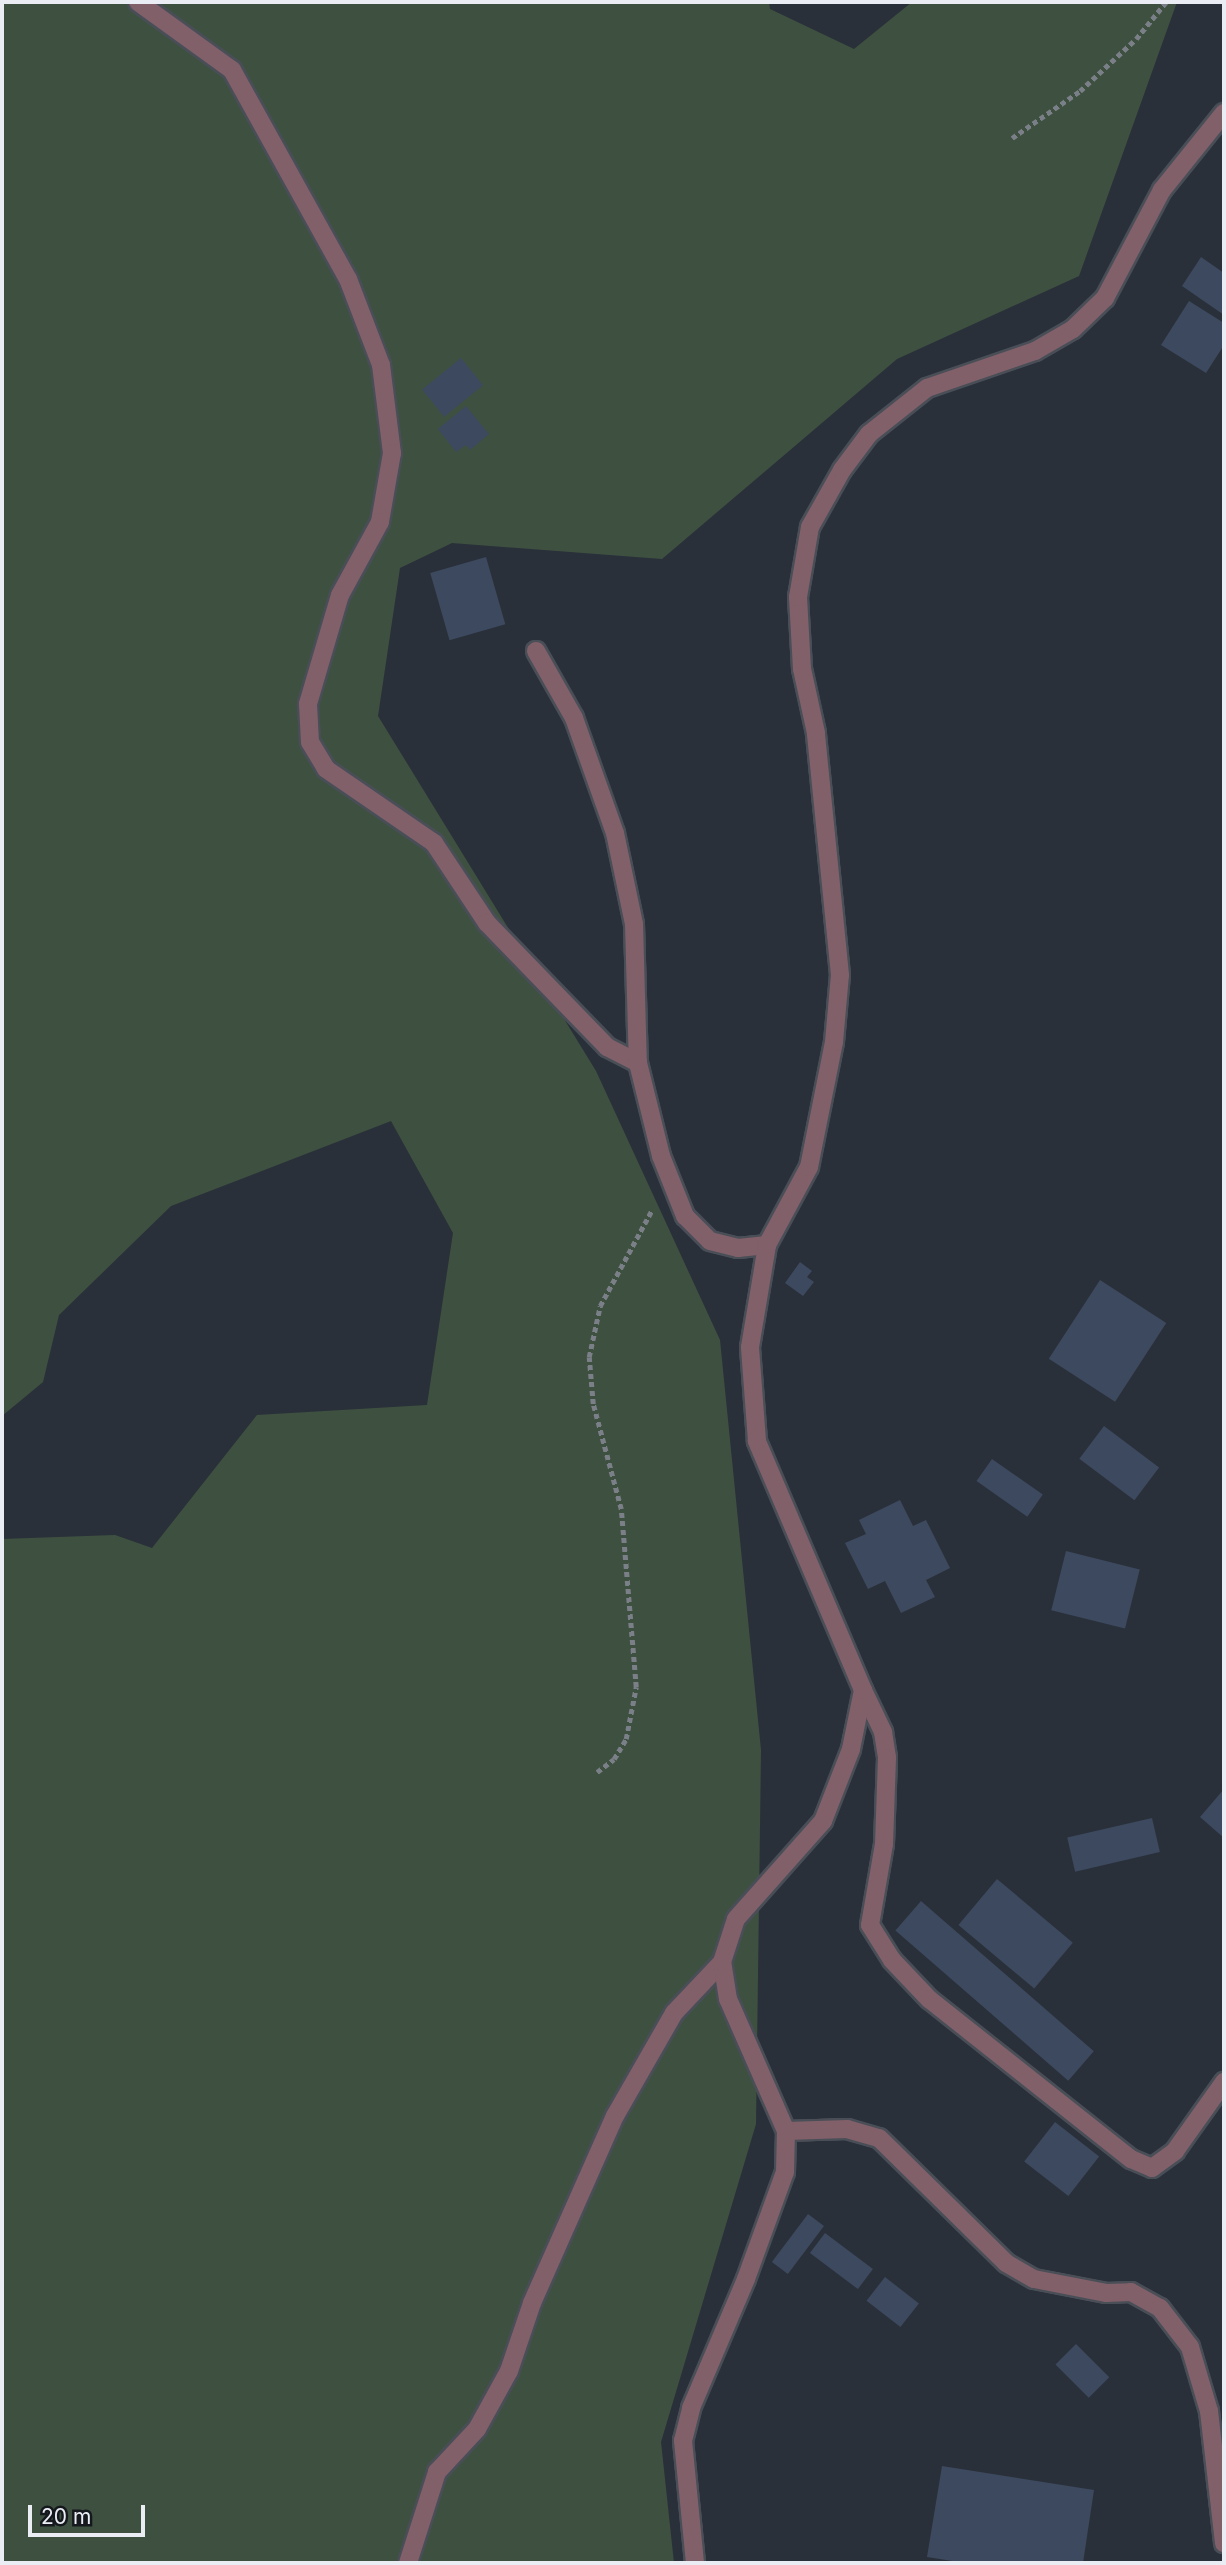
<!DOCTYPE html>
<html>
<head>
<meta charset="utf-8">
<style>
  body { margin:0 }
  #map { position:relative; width:1226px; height:2565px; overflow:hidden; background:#2a3039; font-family:Inter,sans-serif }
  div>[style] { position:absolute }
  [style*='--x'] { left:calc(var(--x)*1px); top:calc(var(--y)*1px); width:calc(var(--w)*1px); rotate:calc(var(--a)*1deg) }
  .green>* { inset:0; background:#3e5141 }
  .building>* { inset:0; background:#3c495f; transform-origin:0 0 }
  .path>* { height:4.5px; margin-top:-2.25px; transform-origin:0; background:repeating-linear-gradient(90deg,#7b8088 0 5px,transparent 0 8.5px) }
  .roads { filter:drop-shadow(2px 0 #494e57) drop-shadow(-2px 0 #494e57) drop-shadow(0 2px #494e57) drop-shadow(0 -2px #494e57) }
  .minor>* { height:18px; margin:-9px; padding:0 9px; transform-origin:9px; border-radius:9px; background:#816069 }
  span { translate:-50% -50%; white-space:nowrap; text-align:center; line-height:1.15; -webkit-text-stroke:5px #15181c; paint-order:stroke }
  .frame { position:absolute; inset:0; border:4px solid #eaedf4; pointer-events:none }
  .scale { position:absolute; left:28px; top:2505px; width:117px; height:32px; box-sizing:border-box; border:4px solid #eaedf4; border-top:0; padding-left:9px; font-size:21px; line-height:24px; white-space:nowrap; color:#eaedf4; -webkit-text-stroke:5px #15181c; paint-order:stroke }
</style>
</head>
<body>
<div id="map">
  <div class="green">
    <div style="clip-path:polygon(2px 2px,769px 2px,770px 9px,854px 49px,912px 2px,1177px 2px,1079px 276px,897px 359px,662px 559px,452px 543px,400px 568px,378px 716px,596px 1071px,720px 1340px,761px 1750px,756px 2124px,661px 2442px,674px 2563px,2px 2563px,2px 1539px,115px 1535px,152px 1548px,257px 1415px,427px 1405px,453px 1233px,391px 1121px,171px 1206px,59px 1315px,43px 1382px,2px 1416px)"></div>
  </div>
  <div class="building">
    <div style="clip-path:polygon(1201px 257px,1224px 273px,1224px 315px,1182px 286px)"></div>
    <div style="clip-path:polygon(1189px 301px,1224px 323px,1224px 345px,1206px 373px,1161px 345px)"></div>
    <div style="left:461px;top:358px;width:35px;height:50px;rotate:51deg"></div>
    <div style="clip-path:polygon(466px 406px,489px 434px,470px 450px,466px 445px,456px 452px,438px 429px)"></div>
    <div style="left:486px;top:557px;width:70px;height:58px;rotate:74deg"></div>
    <div style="clip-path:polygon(800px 1262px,812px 1271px,807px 1277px,814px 1282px,803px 1296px,785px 1283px)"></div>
    <div style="left:1100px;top:1280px;width:79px;height:94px;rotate:33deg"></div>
    <div style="left:1104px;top:1426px;width:69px;height:41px;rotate:37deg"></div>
    <div style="left:992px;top:1459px;width:62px;height:27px;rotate:35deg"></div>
    <div style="clip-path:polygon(900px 1500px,913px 1526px,926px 1520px,950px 1568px,926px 1580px,935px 1597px,901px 1613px,885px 1581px,868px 1589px,845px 1543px,866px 1534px,859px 1520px)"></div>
    <div style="left:1066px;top:1551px;width:76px;height:61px;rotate:14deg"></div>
    <div style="clip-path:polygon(1224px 1789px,1224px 1838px,1200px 1817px)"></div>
    <div style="left:1152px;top:1818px;width:35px;height:87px;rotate:77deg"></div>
    <div style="left:997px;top:1879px;width:99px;height:60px;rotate:40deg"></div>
    <div style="left:921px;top:1901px;width:229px;height:39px;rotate:41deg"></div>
    <div style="left:1055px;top:2122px;width:56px;height:50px;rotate:38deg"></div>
    <div style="left:808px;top:2214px;width:20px;height:60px;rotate:37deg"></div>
    <div style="left:825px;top:2233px;width:60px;height:25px;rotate:37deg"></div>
    <div style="left:885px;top:2277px;width:43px;height:30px;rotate:38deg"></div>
    <div style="left:1076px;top:2344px;width:47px;height:29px;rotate:45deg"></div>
    <div style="clip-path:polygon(942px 2466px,1094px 2490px,1083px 2563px,965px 2563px,927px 2557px)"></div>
  </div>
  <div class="path">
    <div style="--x:1012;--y:138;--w:83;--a:-34.7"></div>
    <div style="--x:1080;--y:91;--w:76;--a:-42.9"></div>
    <div style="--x:1136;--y:39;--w:48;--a:-51"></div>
    <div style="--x:597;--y:1772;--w:21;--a:-37"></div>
    <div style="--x:614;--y:1759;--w:23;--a:-59"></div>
    <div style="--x:626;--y:1739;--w:53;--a:-79.1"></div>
    <div style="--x:636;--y:1687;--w:179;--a:-94.8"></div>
    <div style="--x:621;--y:1509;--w:109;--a:-104.9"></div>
    <div style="--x:593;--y:1404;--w:47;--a:-94.9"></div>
    <div style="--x:589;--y:1357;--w:52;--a:-77.8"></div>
    <div style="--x:600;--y:1306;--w:109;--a:-61.6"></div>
  </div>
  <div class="roads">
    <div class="minor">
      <div style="--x:138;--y:2;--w:116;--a:35.9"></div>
      <div style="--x:232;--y:70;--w:239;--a:61"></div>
      <div style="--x:348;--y:279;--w:92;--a:69"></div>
      <div style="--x:381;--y:365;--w:89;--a:82.9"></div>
      <div style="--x:392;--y:453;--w:70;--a:99.9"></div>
      <div style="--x:380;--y:522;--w:83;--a:118.7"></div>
      <div style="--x:340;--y:595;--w:114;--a:106.4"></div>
      <div style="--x:308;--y:704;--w:38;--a:87"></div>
      <div style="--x:310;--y:742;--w:31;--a:59"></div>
      <div style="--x:326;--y:769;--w:131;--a:34.4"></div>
      <div style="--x:434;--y:843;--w:96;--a:56.5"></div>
      <div style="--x:487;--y:923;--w:173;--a:45.9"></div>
      <div style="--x:607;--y:1047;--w:35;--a:27"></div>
      <div style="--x:536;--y:651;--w:77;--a:60.4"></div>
      <div style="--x:574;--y:718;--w:122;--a:70.4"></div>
      <div style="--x:615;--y:833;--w:93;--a:78.2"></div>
      <div style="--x:634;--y:924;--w:139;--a:88.4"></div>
      <div style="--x:638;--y:1063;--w:96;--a:76.1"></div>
      <div style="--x:661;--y:1156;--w:65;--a:68.2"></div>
      <div style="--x:685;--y:1216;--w:35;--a:45"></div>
      <div style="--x:710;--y:1241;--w:29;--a:14"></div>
      <div style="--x:738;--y:1248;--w:29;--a:-6"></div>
      <div style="--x:863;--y:1690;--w:47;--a:64.5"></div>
      <div style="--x:883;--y:1732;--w:26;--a:81"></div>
      <div style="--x:887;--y:1758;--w:86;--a:92"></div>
      <div style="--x:884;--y:1844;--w:82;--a:99.8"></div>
      <div style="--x:870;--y:1925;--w:41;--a:57.8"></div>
      <div style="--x:892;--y:1960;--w:54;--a:46.5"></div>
      <div style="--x:929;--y:1999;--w:258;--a:38.4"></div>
      <div style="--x:1131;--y:2159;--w:23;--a:23"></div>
      <div style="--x:1152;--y:2168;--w:29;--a:-36"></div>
      <div style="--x:1175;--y:2151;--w:85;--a:-54.6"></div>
      <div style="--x:786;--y:2131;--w:61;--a:-1.9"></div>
      <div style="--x:847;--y:2129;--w:33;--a:16"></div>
      <div style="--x:879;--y:2138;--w:178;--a:44.5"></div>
      <div style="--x:1006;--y:2263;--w:32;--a:30"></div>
      <div style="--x:1034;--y:2279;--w:73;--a:11"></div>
      <div style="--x:1106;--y:2293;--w:25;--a:-2"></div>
      <div style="--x:1131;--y:2292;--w:33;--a:29"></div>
      <div style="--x:1160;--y:2308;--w:49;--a:52.4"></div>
      <div style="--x:1190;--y:2347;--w:67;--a:73.5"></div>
      <div style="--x:1209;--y:2411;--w:133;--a:83.5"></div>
      <div style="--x:408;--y:2563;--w:96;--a:-72.3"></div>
      <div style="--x:437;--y:2472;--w:59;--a:-47.1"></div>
      <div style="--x:477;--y:2429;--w:66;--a:-61.1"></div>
      <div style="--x:509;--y:2371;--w:72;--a:-71.3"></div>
      <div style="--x:532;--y:2303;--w:205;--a:-66.1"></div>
      <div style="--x:615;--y:2116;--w:119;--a:-60.2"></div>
      <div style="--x:674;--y:2013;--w:70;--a:-46.7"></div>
      <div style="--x:695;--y:2563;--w:123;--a:-95.6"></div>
      <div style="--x:683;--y:2441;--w:34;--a:-76"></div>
      <div style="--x:691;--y:2408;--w:140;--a:-66.9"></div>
      <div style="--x:746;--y:2279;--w:114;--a:-70"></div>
      <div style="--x:785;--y:2172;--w:41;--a:-88.6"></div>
      <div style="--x:786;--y:2131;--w:144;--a:-113.7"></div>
      <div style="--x:728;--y:1999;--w:37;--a:-99"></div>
      <div style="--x:722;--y:1962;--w:45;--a:-72"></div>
      <div style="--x:736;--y:1919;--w:131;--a:-48.4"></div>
      <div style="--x:823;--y:1821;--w:77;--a:-68.7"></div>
      <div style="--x:851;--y:1749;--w:60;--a:-78.5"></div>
      <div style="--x:863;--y:1690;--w:271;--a:-113.1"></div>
      <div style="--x:757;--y:1441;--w:94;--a:-94.3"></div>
      <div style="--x:750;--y:1347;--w:103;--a:-80.5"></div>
      <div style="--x:767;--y:1245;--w:89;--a:-61.7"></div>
      <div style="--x:809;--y:1167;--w:127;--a:-78.7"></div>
      <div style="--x:834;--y:1042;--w:67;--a:-84.9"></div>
      <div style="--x:840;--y:975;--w:243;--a:-95.7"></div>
      <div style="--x:816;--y:733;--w:66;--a:-102.3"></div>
      <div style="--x:802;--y:669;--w:72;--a:-93.2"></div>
      <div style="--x:798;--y:597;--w:71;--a:-80.3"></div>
      <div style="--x:810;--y:527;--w:65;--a:-60.7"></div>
      <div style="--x:842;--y:470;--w:45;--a:-53.1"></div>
      <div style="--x:869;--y:434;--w:74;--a:-38.4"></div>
      <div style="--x:927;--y:388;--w:114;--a:-18.9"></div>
      <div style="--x:1035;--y:351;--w:44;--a:-30.1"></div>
      <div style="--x:1073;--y:329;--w:45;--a:-44.1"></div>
      <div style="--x:1105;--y:298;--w:122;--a:-62.2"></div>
      <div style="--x:1162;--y:190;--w:99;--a:-51.2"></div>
    </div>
  </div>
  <div class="frame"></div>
  <div class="scale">20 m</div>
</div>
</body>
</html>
